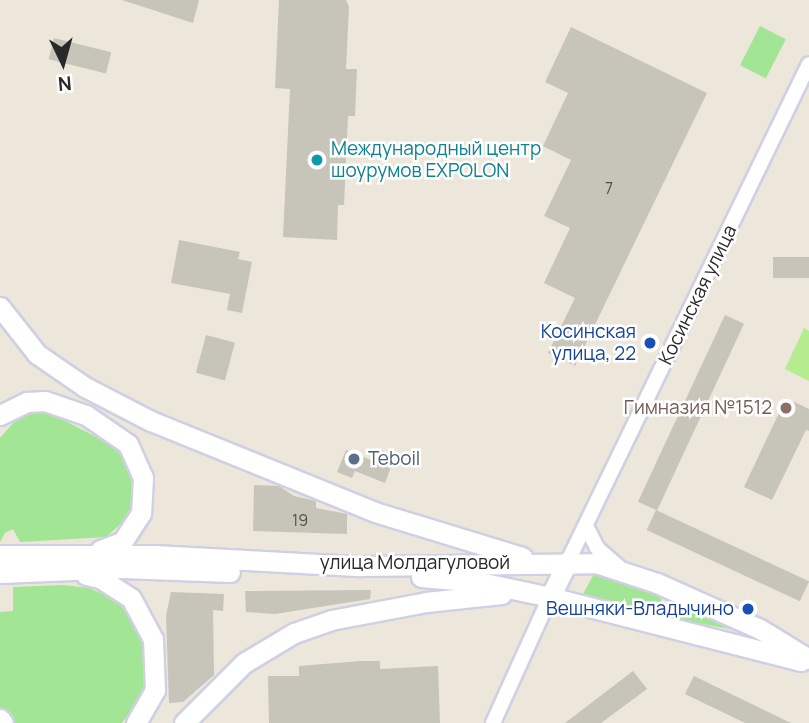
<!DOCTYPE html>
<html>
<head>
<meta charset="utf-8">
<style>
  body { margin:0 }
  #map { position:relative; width:809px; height:723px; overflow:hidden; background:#ece7da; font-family:Manrope,sans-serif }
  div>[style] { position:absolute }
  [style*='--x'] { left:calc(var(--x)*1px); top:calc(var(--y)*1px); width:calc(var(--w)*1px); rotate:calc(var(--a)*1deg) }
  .green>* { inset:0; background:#a2e594; transform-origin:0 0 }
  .pitch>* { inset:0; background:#b5ec8f }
  .building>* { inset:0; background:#c7c4ba; transform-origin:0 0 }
  .roads { filter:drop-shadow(2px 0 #cfd0e3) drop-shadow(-2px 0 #cfd0e3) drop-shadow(0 2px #cfd0e3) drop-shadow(0 -2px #cfd0e3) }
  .street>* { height:14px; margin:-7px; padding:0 7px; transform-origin:7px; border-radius:7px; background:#fff }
  .secondary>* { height:19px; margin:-9.5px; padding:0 9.5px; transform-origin:9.5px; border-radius:9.5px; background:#fff }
  .dots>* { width:19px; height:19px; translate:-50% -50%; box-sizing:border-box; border:4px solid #fff; border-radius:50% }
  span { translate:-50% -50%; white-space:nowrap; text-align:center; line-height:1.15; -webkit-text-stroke:5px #fff; paint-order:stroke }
  .number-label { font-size:16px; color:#50504d }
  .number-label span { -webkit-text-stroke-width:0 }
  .culture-label { font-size:19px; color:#0d838f }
  .left { translate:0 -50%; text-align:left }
  .street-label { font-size:19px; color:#292929 }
  .transit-label { font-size:19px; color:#164399 }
  .right { translate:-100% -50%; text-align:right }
  .education-label { font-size:19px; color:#785e54 }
  .service-label { font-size:19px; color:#4e5e75 }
  .north { position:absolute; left:28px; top:28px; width:70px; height:70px; -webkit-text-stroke:5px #fff; paint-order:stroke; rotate:175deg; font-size:19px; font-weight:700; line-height:28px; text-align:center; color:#292929 }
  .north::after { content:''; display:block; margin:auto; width:24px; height:32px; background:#292929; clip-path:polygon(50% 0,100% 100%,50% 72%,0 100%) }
</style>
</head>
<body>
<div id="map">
  <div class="green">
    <div style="left:760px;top:26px;width:29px;height:44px;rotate:27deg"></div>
    <div style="clip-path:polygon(37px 412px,54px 415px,121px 450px,136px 482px,135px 500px,128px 517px,106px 537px,20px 542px,13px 529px,5px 533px,0 542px,0 438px,19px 416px)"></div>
    <div style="clip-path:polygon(596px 570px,661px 593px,662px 609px,652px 614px,582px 596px)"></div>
    <div style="clip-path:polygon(63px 585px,89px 588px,114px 599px,133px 619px,145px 643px,148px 670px,143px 694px,122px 723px,13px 723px,0 708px,0 612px,13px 611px,13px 587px)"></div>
    <div style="clip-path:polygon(686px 606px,729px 624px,730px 629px,681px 620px,678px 611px)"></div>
  </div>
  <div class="pitch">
    <div style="clip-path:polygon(804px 328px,809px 331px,809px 381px,785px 369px)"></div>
  </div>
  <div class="building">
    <div style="clip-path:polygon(122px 0,199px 0,193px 23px)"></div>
    <div style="clip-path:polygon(279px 0,346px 0,349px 7px,346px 69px,357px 69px,355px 116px,348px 116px,344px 205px,338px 205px,337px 240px,283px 237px,290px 89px,275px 88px)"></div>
    <div style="clip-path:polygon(571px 27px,707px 93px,575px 366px,548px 353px,575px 298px,544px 283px,570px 228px,544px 216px,571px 160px,543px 146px,568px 93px,545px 82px)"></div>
    <div style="left:54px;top:38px;width:59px;height:22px;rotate:14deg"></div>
    <div style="clip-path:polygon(179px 240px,240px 252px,238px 259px,252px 262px,242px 313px,227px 310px,230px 294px,171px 283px)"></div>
    <div style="left:809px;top:257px;width:21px;height:36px;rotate:90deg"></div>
    <div style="left:725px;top:315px;width:21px;height:206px;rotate:25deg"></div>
    <div style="left:206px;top:335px;width:30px;height:39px;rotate:15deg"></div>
    <div style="clip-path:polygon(786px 398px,809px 409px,809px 431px,806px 430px,772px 500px,744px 487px)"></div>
    <div style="clip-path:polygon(346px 450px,376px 462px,380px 450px,395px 456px,385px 483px,355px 471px,352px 478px,337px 472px)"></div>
    <div style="clip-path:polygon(254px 485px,279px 486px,294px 496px,316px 501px,316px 508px,347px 514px,347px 534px,253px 531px)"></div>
    <div style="left:656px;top:510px;width:169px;height:22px;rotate:25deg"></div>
    <div style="clip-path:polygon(371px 590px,370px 599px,275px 614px,246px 612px,245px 591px)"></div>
    <div style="clip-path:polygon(171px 592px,224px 594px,223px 611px,213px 610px,214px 675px,183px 702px,169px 703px,166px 616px)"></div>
    <div style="clip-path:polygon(360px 661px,380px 661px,380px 669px,438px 666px,440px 723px,269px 723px,268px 676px,299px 676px,299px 666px)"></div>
    <div style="clip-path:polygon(633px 671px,647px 689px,601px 723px,565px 723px)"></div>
    <div style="clip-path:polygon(694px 676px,791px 723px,745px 723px,685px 694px)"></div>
  </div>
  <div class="roads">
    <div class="street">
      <div style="--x:586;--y:526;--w:25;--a:63"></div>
      <div style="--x:597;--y:548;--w:29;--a:41"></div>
      <div style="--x:568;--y:561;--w:552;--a:-64.13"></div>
      <div style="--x:493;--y:723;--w:138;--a:-65.7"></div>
    </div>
    <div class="secondary">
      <div style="--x:0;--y:307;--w:60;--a:51.8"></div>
      <div style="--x:37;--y:354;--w:58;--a:34.5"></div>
      <div style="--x:85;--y:387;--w:74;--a:27.3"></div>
      <div style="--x:151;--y:421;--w:242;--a:22.1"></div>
      <div style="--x:375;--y:512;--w:154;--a:17"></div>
      <div style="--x:0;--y:415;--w:30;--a:-26"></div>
      <div style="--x:27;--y:402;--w:18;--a:-3"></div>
      <div style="--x:45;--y:401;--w:43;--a:18.9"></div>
      <div style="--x:86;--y:415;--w:51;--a:34.6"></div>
      <div style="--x:128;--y:444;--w:36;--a:66"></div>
      <div style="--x:143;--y:477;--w:36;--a:93"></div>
      <div style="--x:141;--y:513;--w:35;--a:123"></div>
      <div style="--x:122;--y:542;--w:23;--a:160"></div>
      <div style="--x:0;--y:555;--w:155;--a:0"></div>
      <div style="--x:155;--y:555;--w:206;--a:3.1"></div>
      <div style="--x:361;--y:566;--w:235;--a:-0.7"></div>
      <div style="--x:596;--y:563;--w:64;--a:18.2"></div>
      <div style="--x:657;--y:583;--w:113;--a:24.1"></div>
      <div style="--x:760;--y:629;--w:57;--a:31.5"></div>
      <div style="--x:0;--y:573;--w:122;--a:-2.3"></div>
      <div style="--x:122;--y:568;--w:108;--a:2.1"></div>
      <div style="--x:86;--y:575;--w:14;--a:12"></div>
      <div style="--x:100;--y:578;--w:37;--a:33"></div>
      <div style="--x:131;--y:598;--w:47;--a:61.8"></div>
      <div style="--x:153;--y:639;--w:51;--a:87.8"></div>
      <div style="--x:155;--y:690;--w:38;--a:120"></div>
      <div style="--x:421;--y:577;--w:58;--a:4.9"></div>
      <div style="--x:479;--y:582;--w:73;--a:11.9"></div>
      <div style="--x:550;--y:597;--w:259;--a:14.3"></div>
      <div style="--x:550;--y:597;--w:40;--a:-63.4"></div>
      <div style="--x:0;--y:719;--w:5;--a:53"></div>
      <div style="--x:184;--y:723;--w:85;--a:-45"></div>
      <div style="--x:244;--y:663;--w:58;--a:-31"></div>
      <div style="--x:294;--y:633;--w:39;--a:-19"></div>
      <div style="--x:331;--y:620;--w:97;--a:-10.7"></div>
      <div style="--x:426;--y:602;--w:76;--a:-6"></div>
    </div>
  </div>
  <div class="dots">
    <div style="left:317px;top:160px;background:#0f9aa8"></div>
    <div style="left:650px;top:343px;background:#1a4fb4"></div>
    <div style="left:786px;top:408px;background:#8d6e63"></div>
    <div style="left:354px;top:459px;background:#5c6f8a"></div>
    <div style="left:748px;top:609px;background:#1a4fb4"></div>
  </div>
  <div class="number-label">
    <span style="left:609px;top:188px">7</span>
    <span style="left:300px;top:520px">19</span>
  </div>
  <div class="culture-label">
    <span class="left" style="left:331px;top:160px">Международный центр<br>шоурумов EXPOLON</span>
  </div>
  <div class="street-label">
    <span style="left:698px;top:295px;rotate:-64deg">Косинская улица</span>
    <span style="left:415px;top:563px">улица Молдагуловой</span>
  </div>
  <div class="transit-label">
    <span class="right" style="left:636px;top:343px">Косинская<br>улица, 22</span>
    <span class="right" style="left:734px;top:609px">Вешняки-Владычино</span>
  </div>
  <div class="education-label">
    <span class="right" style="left:772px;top:408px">Гимназия №1512</span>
  </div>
  <div class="service-label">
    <span class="left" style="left:368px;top:459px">Teboil</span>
  </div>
  <div class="north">N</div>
</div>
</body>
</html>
